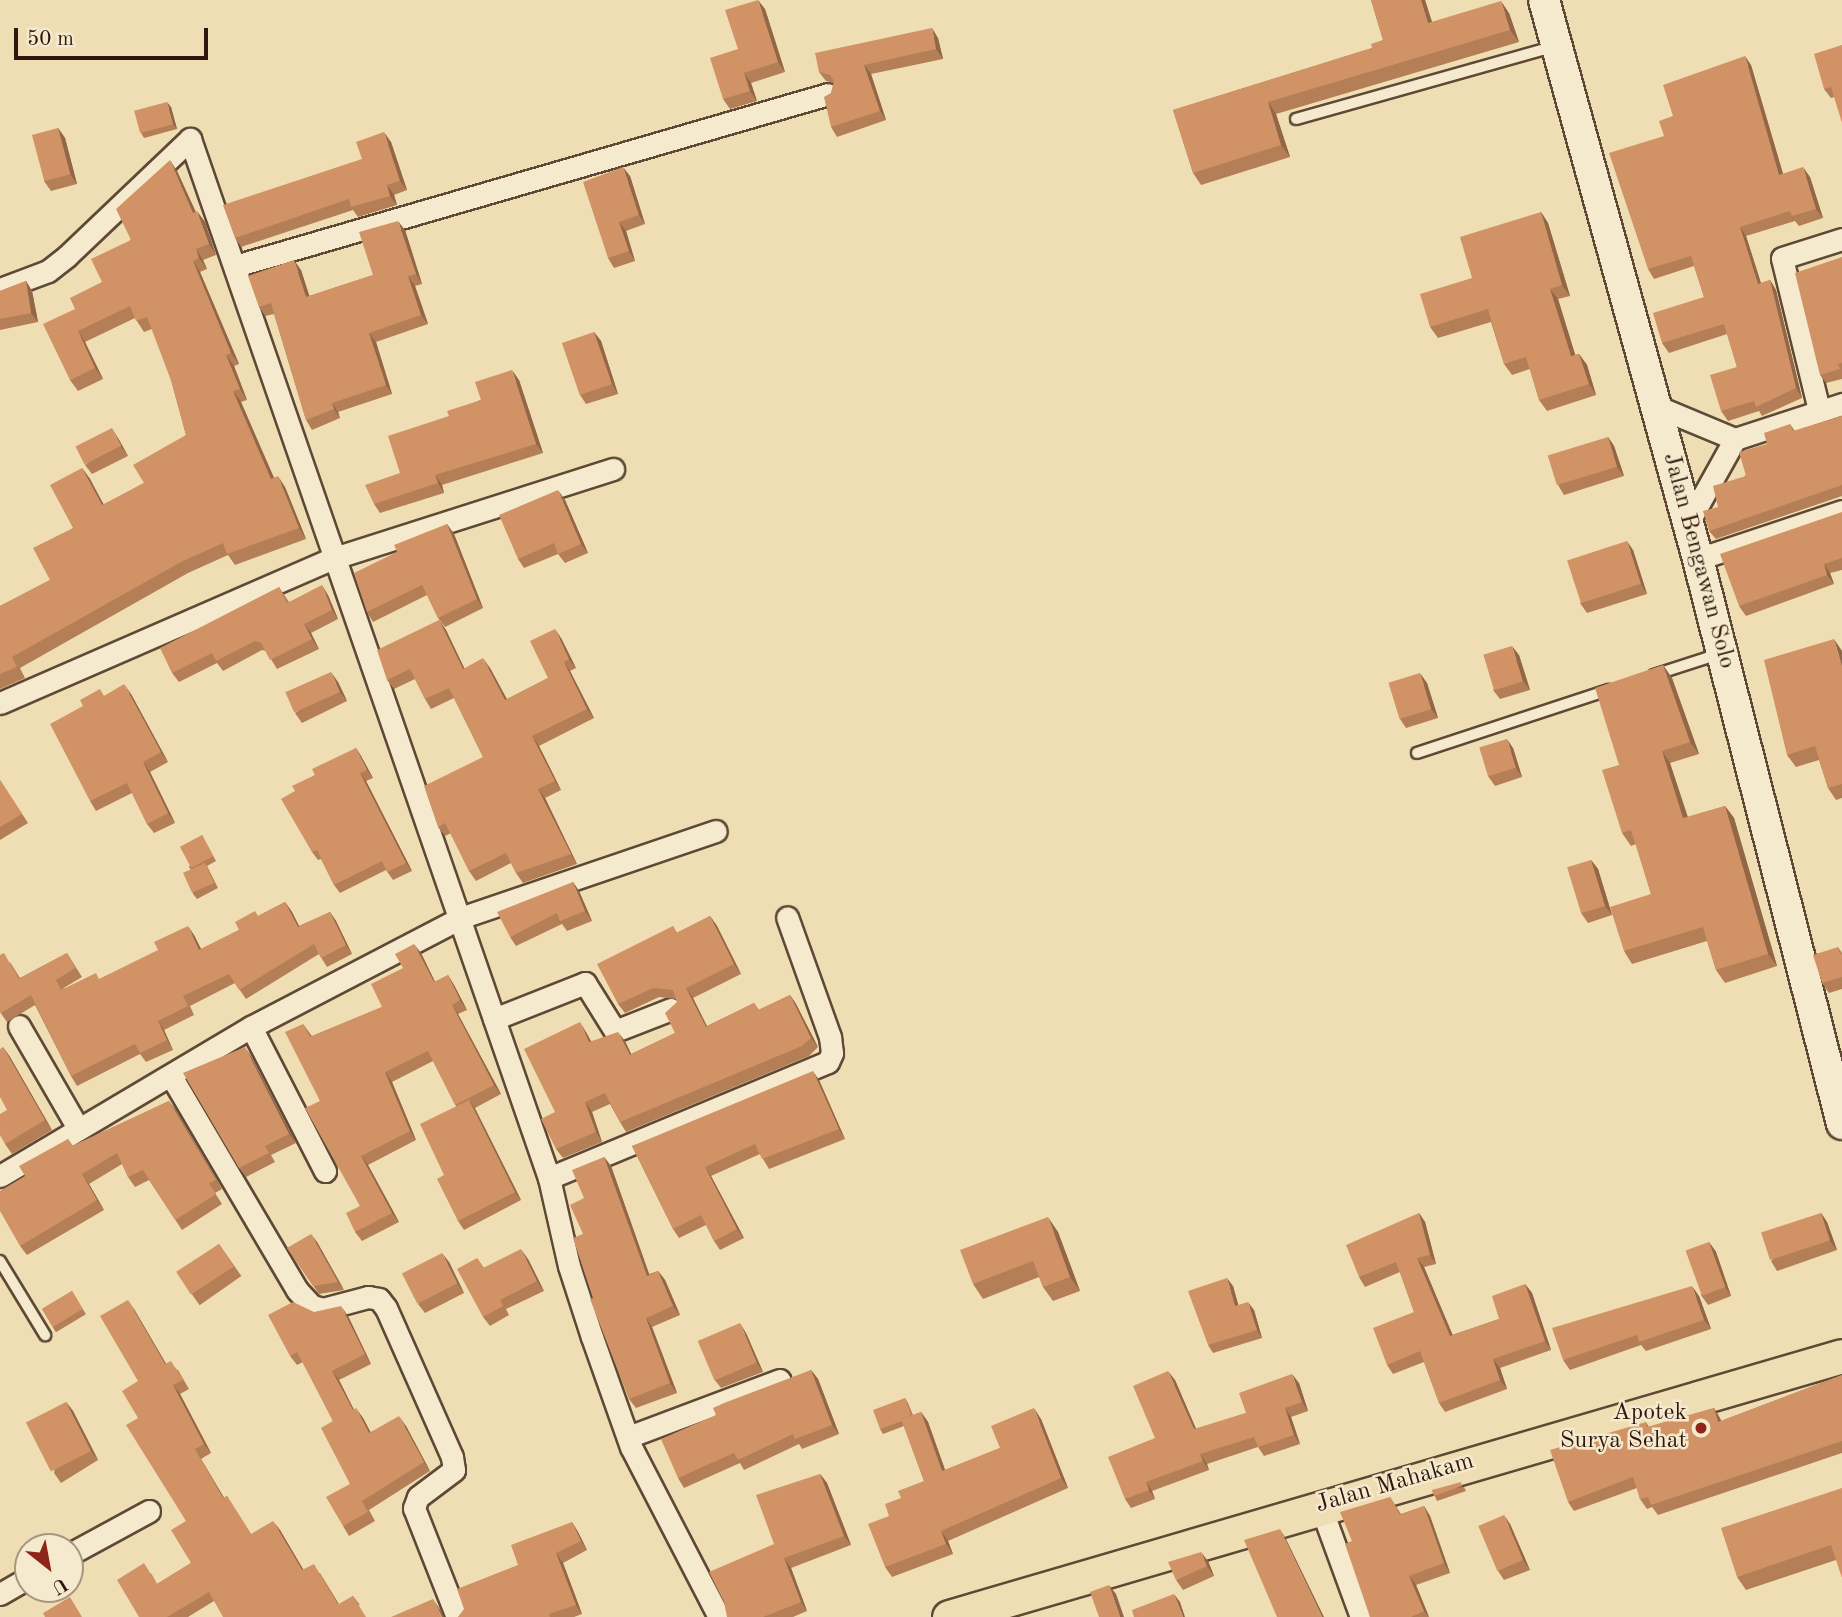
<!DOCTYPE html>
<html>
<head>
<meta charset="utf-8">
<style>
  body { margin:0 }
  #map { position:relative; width:1842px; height:1617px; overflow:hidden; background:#efdeb3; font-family:"Old Standard TT",serif }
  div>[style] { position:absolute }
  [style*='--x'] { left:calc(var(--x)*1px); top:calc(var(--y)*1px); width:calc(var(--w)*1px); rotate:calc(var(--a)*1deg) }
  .roads { filter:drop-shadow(2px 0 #5f4936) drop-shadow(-2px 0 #5f4936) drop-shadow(0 2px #5f4936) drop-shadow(0 -2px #5f4936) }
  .service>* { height:10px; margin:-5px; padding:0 5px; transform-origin:5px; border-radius:5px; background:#f5eace }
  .minor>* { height:21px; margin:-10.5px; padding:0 10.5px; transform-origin:10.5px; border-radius:10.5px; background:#f5eace }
  .secondary>* { height:30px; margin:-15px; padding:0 15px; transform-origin:15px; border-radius:15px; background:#f5eace }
  .primary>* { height:33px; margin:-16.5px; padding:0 16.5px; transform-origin:16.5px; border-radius:16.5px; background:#efdeb3 }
  .wall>* { inset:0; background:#b47e57; transform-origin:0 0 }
  .shaded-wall>* { inset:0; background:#926747 }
  .building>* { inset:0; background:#d19365; transform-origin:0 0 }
  .dots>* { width:19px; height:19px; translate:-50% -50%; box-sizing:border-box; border:4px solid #f5eace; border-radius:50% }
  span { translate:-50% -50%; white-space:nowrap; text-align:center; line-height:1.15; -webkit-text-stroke:5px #f5eace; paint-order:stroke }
  .street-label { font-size:24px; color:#2f170d }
  .poi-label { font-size:24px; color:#2f170d }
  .right { translate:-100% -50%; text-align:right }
  .north { position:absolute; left:14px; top:1533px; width:70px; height:70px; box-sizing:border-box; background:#f5eace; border:2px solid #a69681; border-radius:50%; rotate:149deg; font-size:19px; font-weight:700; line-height:28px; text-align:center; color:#2f170d }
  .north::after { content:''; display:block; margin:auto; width:24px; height:32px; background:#8f2418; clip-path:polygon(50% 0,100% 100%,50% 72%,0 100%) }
  .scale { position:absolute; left:14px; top:28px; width:194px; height:32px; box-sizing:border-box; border:4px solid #2f170d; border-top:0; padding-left:9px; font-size:21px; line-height:24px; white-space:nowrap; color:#2f170d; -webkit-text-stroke:5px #f5eace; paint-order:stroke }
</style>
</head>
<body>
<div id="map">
  <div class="roads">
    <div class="service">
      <div style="--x:1296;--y:119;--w:270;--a:-15.7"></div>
      <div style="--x:1654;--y:675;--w:68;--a:-17.9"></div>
      <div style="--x:1417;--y:753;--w:202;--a:-18.2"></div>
      <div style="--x:0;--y:1261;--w:87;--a:58.7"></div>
    </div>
    <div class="minor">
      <div style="--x:235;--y:266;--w:617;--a:-16.17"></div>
      <div style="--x:0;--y:289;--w:51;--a:-20.6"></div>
      <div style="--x:48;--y:271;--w:24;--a:-38"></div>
      <div style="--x:67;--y:256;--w:170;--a:-43.6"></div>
      <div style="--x:190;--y:139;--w:1099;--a:70.94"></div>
      <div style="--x:549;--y:1178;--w:90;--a:77.2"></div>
      <div style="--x:569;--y:1266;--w:75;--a:72.1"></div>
      <div style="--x:592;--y:1337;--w:117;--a:70.5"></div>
      <div style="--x:631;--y:1447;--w:191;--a:62.6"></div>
      <div style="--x:1658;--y:407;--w:83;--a:22.6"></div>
      <div style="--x:1735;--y:439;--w:113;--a:-18.1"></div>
      <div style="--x:1819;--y:410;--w:156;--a:-103.7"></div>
      <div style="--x:1782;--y:258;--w:63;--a:-17.6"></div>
      <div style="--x:1688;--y:523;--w:96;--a:-60.8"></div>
      <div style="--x:1698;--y:559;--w:152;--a:-18.4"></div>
      <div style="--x:0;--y:703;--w:364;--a:-23.5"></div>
      <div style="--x:334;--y:558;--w:293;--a:-17.7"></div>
      <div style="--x:494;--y:1019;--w:98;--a:-21.6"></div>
      <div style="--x:585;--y:983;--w:57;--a:58"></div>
      <div style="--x:615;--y:1031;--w:60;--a:-21.4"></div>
      <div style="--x:19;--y:1026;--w:118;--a:60"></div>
      <div style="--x:251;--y:1027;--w:162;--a:62.8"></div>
      <div style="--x:171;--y:1076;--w:248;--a:59.5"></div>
      <div style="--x:297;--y:1290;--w:22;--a:47"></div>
      <div style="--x:312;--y:1306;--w:11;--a:15"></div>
      <div style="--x:323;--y:1309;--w:47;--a:-14.9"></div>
      <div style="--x:368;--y:1297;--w:11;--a:10"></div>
      <div style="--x:379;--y:1299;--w:11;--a:52"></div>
      <div style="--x:386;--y:1308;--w:163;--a:66.1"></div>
      <div style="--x:452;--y:1457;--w:13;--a:81"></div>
      <div style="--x:454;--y:1470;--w:45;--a:143.1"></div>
      <div style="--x:418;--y:1497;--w:12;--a:110"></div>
      <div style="--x:414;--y:1508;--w:117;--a:68.5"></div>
      <div style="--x:0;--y:1176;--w:292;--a:-30.7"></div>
      <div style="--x:251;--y:1027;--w:236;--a:-27.5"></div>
      <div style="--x:460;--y:918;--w:270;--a:-18.8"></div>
      <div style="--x:549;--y:1178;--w:302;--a:-22.6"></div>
      <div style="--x:828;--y:1062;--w:10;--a:-66"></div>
      <div style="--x:832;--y:1053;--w:16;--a:-97"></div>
      <div style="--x:830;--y:1037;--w:127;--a:-109.7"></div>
      <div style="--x:628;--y:1437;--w:162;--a:-20.6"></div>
      <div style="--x:1320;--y:1505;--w:119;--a:69.9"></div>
      <div style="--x:70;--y:1554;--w:90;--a:-28.6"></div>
      <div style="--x:0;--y:1594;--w:32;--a:-30"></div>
    </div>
    <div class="secondary">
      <div style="--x:1544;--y:0;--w:580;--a:74.6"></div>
      <div style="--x:1698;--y:559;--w:583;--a:75.7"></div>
    </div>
    <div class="primary">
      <div style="--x:949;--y:1617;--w:930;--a:-16.29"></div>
    </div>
  </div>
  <div class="wall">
    <div style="clip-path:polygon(1371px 0,1425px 0,1432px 22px,1509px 13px,1519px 42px,1276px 114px,1290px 157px,1201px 185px,1193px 173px,1173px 110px,1372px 48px,1383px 40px)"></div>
    <div style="clip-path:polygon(765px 9px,785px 72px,751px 83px,757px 101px,730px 109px,723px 99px)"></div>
    <div style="clip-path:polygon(938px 38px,943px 59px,871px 74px,886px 120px,837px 137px,831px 127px,831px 93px,834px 83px,826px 81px,819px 72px)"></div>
    <div style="clip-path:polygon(1842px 45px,1834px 97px,1831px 98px,1824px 89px)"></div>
    <div style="clip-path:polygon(1751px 65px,1783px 174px,1810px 177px,1823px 218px,1799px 226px,1795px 221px,1746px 236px,1761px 283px,1770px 280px,1776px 290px,1802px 398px,1762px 416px,1759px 411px,1728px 421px,1721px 411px,1737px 367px,1727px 334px,1669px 353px,1662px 343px,1704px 297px,1694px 266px,1654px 279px,1648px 269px,1664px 136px,1673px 116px)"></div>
    <div style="clip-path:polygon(171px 107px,177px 129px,144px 138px,141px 133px)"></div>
    <div style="clip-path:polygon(58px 128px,65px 138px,77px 184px,51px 191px,44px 181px)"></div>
    <div style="clip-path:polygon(391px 142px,407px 190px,394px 195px,397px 205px,358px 217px,353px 210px,241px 247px,235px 238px)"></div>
    <div style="clip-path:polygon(177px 171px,196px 212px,205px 222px,216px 255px,203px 260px,207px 269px,200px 272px,239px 364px,234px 366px,247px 400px,241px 402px,273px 478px,285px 487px,306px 539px,235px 565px,228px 555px,188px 573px,20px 668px,25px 678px,0 689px,0 606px,50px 580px,73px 528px,82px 468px,90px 479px,103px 505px,144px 483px,186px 435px,171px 380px,152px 329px,144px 332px,135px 318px,85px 342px,103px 379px,78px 391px,70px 380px,75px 309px,102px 282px)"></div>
    <div style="clip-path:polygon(630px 176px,645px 224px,626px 231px,635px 261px,614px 268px,608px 258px)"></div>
    <div style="clip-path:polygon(1541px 212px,1548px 223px,1570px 296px,1558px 299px,1575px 355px,1579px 354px,1587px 365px,1596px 395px,1547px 411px,1539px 400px,1530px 369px,1512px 375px,1504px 364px,1491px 322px,1438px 338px,1430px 327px,1472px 278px)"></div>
    <div style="clip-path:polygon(405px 230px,422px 284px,415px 286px,428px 324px,376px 342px,392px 394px,338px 412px,340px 418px,312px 430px,306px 420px,274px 314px,265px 316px,259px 307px,301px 270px,309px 296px,373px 275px)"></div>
    <div style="clip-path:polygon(1842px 257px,1842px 379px,1826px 383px,1820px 375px)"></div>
    <div style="clip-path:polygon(26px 281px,32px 291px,38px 322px,0 330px,0 291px)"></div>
    <div style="clip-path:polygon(594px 332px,601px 341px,618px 394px,586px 404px,580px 395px)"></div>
    <div style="clip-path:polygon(519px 380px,543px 453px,442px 485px,444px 493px,380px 513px,374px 504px,449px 416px)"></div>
    <div style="clip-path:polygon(1842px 416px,1842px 496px,1716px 539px,1709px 531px,1718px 507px,1790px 424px,1795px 431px)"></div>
    <div style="clip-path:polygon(1608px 437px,1614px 446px,1624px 476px,1564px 495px,1558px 485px)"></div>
    <div style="clip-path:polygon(118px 438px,128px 456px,92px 474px,85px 465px)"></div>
    <div style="clip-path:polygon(565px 500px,588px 553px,565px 563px,558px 554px,524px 568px,518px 559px)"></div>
    <div style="clip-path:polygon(1842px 512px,1842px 570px,1830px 573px,1834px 584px,1746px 616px,1739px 606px)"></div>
    <div style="clip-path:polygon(447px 524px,454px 534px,483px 608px,445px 627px,438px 618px,427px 595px,373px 622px,367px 612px,397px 552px)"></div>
    <div style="clip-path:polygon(1633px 550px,1647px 594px,1587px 613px,1580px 603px)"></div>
    <div style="clip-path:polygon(279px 587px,289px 602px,328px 595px,338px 619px,311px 633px,319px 649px,277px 669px,266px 651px,262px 650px,223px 671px,217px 663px,179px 682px,172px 673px)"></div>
    <div style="clip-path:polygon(439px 620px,446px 630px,464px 668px,490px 668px,507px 699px,548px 678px,561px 638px,576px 668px,570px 671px,594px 718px,539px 746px,561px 790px,545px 798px,577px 864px,523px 883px,516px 873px,511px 863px,476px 881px,469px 871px,451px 833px,445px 836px,438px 827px,483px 757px,454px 698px,431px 709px,425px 699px,415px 679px,394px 689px,387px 680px)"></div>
    <div style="clip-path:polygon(1842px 651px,1842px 798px,1836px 800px,1828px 788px,1819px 760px,1796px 767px,1787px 755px)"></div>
    <div style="clip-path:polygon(1519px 655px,1530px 690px,1500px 699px,1493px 690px)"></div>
    <div style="clip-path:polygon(1663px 665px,1672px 678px,1699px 754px,1670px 763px,1688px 817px,1725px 806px,1734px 818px,1777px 966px,1725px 983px,1716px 970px,1707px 941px,1632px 964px,1624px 951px,1651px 894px,1636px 844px,1631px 846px,1622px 833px,1619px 765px)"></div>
    <div style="clip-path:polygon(338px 682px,347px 701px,302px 723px,295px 713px)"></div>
    <div style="clip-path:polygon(1427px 683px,1438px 718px,1406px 728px,1400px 719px)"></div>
    <div style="clip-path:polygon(131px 694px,168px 762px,150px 772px,175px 823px,154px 833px,147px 824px,132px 793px,96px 811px,90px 801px,105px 695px)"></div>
    <div style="clip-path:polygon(356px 748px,361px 756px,373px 778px,366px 781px,412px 871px,393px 880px,386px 870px,340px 893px,334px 885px,321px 859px,318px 860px,312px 852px,295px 791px,315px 775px)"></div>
    <div style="clip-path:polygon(1513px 748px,1522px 777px,1495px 786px,1488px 776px)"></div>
    <div style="clip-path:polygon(0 780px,28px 823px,0 840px)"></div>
    <div style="clip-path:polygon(202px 835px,216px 861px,207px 866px,218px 888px,197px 899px,193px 894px,191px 870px,189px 867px)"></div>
    <div style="clip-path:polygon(1591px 860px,1598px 869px,1612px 915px,1588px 923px,1581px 913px)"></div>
    <div style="clip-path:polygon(573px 882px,579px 891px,592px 921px,567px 931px,562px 924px,516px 946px,510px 937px)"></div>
    <div style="clip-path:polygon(285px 902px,292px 912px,299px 926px,330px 912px,336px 921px,352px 954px,327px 967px,319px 954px,246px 999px,235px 983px,190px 1006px,194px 1015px,164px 1030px,173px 1050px,146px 1062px,140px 1054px,77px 1086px,71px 1076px,35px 1005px,7px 1022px,0 1012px,10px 962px,20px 978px,67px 953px,82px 977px,62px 989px,100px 979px,194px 935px,201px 949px,239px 930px,258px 916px)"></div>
    <div style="clip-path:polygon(710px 916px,717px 926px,741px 974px,693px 998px,707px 1026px,754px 1003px,759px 1010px,790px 995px,796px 1004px,818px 1047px,809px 1056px,626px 1132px,620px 1122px,610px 1104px,592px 1112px,602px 1142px,563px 1158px,556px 1149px,555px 1112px,586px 1032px,591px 1041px,625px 1041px,631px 1054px,675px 1033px,677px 1002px,676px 999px,659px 997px,625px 1013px,618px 1004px,673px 926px,677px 933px)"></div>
    <div style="clip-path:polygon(1838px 947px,1842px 953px,1842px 989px,1829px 993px,1822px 983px)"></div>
    <div style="clip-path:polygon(421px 953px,435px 982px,448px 975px,454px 985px,467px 1010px,458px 1014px,501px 1094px,475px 1108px,521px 1200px,464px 1230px,458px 1221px,444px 1175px,456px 1106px,433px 1061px,392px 1082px,416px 1140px,368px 1165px,399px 1222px,362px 1241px,355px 1232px,360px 1206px,320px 1101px,303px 1024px,312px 1036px,382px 1007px,403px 968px)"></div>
    <div style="clip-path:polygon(3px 1047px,10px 1057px,52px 1130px,12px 1154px,5px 1144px,7px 1110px)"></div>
    <div style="clip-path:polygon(251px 1056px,296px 1143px,271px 1155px,275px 1162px,246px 1177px,239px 1168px)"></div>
    <div style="clip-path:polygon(819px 1080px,845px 1139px,769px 1169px,760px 1154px,711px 1176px,744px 1238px,720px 1250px,714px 1241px,706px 1225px,679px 1238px,673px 1229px,632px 1146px)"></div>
    <div style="clip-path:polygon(169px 1101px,222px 1189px,215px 1193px,222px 1204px,182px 1230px,149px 1180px,135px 1187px,128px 1177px,122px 1164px,89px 1184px,104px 1210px,27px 1255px,20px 1246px,25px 1176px,68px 1139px,73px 1146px)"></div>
    <div style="clip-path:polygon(604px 1157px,611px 1166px,649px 1274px,658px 1271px,665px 1280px,680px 1315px,652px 1327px,677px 1393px,636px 1408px,629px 1399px,583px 1234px,584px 1198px)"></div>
    <div style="clip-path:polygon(1419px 1213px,1425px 1222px,1436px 1264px,1424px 1267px,1452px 1335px,1499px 1319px,1525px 1284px,1532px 1293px,1551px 1350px,1500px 1368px,1507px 1389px,1445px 1412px,1439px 1403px,1424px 1362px,1393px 1374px,1387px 1365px,1414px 1312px,1400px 1272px,1365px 1287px,1359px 1277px)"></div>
    <div style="clip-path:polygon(1821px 1213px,1827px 1222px,1837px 1250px,1777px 1271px,1771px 1261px)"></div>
    <div style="clip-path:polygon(1058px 1232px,1080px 1291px,1053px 1301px,1043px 1287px,1039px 1277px,983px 1299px,973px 1284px)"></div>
    <div style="clip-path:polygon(317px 1242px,344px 1290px,319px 1294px,287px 1248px)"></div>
    <div style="clip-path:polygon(1709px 1242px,1716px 1252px,1731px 1296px,1708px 1305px,1701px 1295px)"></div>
    <div style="left:219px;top:1244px;width:39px;height:51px;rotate:55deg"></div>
    <div style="clip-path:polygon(477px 1258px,484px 1268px,528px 1259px,544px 1291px,506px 1309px,509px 1315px,490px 1326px,483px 1317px)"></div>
    <div style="clip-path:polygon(449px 1262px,464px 1293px,425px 1313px,418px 1304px)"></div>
    <div style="clip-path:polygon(1233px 1286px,1238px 1305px,1254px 1310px,1262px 1338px,1213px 1353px,1208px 1345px)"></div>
    <div style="left:72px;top:1291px;width:27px;height:35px;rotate:59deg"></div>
    <div style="clip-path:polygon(1699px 1296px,1711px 1329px,1646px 1351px,1641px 1345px,1570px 1370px,1563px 1360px)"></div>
    <div style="clip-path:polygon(134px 1309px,166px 1364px,178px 1370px,189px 1389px,180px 1394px,211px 1453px,201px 1459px,224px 1498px,227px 1496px,251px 1534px,280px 1530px,303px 1570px,320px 1573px,339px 1604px,353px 1596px,360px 1605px,214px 1601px,188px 1617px,139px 1617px,151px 1573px,157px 1584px,191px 1563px,186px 1521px,138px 1418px,138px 1381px)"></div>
    <div style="clip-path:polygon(314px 1312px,348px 1316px,371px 1364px,339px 1380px,354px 1410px,363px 1418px,370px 1432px,406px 1426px,430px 1471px,369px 1510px,375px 1521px,349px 1536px,343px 1526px,350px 1484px,333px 1421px,303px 1362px,297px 1365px,290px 1356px)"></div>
    <div style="clip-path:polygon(746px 1333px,763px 1372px,721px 1388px,714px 1379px)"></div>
    <div style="clip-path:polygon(811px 1370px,818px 1379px,839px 1434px,802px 1449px,799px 1444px,744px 1470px,740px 1463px,684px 1488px,678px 1478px,716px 1415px)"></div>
    <div style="clip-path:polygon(1842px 1375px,1842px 1453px,1658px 1515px,1652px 1507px,1647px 1509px,1640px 1499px,1637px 1488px,1574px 1511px,1568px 1502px,1646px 1422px,1649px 1427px,1714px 1408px,1721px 1421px)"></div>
    <div style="clip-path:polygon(1175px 1380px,1196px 1429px,1246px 1413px,1299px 1383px,1308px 1411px,1291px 1417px,1300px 1444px,1264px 1456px,1258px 1447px,1207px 1464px,1209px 1470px,1152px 1491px,1155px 1499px,1131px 1508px,1125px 1499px,1155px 1438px)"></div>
    <div style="clip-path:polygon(905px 1398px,908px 1403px,913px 1415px,921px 1412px,928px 1422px,945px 1470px,1000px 1448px,1041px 1419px,1068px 1488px,948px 1541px,953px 1554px,892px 1577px,885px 1567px,889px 1516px,901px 1498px,924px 1481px,904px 1426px,883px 1434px,880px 1429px)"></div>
    <div style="clip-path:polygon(66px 1402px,73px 1411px,98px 1460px,61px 1483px,54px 1473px)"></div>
    <div style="clip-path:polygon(820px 1474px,827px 1483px,851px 1545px,791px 1568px,807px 1611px,793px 1617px,727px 1617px)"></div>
    <div style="clip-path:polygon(1464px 1487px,1466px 1491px,1437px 1501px,1432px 1490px)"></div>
    <div style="clip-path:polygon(1842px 1488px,1836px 1560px,1746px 1590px,1737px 1577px)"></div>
    <div style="clip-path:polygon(1390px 1497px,1401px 1514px,1424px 1506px,1430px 1516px,1450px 1573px,1416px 1585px,1429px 1617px,1370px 1617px,1352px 1541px)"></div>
    <div style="clip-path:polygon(572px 1522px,578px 1532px,587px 1550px,563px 1563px,582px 1614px,574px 1617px,458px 1617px,518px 1565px)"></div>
    <div style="clip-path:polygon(1510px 1524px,1530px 1570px,1504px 1580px,1498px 1571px)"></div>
    <div style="clip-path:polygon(1208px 1561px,1214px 1576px,1183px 1590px,1176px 1580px)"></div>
  </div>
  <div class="shaded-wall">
    <div style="clip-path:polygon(758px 0,765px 9px,785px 72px,778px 62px)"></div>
    <div style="clip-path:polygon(1421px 0,1425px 0,1436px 35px,1428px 23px)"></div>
    <div style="clip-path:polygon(1501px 1px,1509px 13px,1519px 42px,1510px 30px)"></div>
    <div style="clip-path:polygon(932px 28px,938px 38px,943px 59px,936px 49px)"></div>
    <div style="clip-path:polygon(1745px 56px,1751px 65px,1786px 184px,1779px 175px)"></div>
    <div style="clip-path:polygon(864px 65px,871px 74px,886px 120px,880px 111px)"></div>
    <div style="clip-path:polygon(744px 73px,751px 83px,757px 101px,750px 91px)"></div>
    <div style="clip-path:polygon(167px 102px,171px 107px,177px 129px,173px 124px)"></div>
    <div style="clip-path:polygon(1268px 102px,1276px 114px,1290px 157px,1281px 145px)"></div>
    <div style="clip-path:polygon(58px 128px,65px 138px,77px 184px,70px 174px)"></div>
    <div style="clip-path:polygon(384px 132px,391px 142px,407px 190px,400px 181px)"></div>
    <div style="clip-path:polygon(170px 160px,177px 171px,201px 224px,193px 213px)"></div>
    <div style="clip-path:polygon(623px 167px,630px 176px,645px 224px,639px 215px)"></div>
    <div style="clip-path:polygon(1803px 167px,1810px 177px,1823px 218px,1816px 209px)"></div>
    <div style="clip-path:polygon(387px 185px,394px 195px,397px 205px,390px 196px)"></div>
    <div style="clip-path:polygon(197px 211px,205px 222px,216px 255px,209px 244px)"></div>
    <div style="clip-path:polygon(1541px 212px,1548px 223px,1570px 296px,1562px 285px)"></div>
    <div style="clip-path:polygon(398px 221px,405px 230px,422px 284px,416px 274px)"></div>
    <div style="clip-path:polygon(619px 222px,626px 231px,635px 261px,629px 251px)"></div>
    <div style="clip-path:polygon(1740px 227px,1746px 236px,1764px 293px,1758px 284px)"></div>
    <div style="clip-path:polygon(196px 249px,203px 260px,207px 269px,199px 258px)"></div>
    <div style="clip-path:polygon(294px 260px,301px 270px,313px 307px,306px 297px)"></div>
    <div style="clip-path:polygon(193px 261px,200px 272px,239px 364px,231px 353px)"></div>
    <div style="clip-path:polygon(408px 276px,415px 286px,428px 324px,421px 315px)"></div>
    <div style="clip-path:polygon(1770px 280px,1776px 290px,1802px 398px,1796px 388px)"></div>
    <div style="clip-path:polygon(26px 281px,32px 291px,38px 322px,31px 313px)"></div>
    <div style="clip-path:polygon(1550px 289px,1558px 299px,1579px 367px,1571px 356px)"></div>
    <div style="clip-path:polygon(78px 331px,85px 342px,103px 379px,95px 368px)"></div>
    <div style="clip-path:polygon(594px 332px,601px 341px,618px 394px,612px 384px)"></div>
    <div style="clip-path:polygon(369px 333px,376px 342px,392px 394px,386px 385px)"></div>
    <div style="clip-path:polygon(1579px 354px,1587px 365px,1596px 395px,1589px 384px)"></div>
    <div style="clip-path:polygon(226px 355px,234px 366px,247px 400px,240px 389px)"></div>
    <div style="clip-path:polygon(512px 370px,519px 380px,543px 453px,536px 444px)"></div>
    <div style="clip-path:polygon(233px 391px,241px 402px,279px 489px,271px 479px)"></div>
    <div style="clip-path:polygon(332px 403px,338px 412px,340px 418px,334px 409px)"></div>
    <div style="clip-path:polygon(112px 428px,118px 438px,128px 456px,121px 446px)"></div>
    <div style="clip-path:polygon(1608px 437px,1614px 446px,1624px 476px,1617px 467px)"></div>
    <div style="clip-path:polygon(82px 468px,90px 479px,110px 516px,102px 505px)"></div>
    <div style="clip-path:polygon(435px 475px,442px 485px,444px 493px,438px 483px)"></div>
    <div style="clip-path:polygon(278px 476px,285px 487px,306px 539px,299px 528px)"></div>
    <div style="clip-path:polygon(558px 490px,565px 500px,588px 553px,581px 544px)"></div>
    <div style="clip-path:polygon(447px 524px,454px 534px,483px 608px,477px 599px)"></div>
    <div style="clip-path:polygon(1627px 541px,1633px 550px,1647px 594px,1641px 584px)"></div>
    <div style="clip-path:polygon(1824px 564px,1830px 573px,1834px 584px,1827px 575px)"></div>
    <div style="clip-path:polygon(322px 585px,328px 595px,338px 619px,332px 610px)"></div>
    <div style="clip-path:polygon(439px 620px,446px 630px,469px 678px,463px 669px)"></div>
    <div style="clip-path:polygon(304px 624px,311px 633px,319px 649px,312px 639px)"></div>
    <div style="clip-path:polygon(555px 629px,561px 638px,576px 668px,569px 659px)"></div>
    <div style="clip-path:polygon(1834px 639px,1842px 651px,1842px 666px)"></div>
    <div style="clip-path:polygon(1512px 646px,1519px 655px,1530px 690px,1523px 681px)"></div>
    <div style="clip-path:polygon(483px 658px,490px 668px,512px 709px,505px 700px)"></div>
    <div style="clip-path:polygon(564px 662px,570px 671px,594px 718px,587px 709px)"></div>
    <div style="clip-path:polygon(1663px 665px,1672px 678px,1699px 754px,1690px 742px)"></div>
    <div style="clip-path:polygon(331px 672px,338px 682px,347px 701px,340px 692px)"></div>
    <div style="clip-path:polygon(1420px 673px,1427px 683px,1438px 718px,1431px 709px)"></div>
    <div style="clip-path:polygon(124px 684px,131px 694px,168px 762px,161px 752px)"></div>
    <div style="clip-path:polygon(532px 736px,539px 746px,561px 790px,555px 781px)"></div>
    <div style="clip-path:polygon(1507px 739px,1513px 748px,1522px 777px,1516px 768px)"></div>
    <div style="clip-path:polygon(356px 748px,361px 756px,373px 778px,367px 770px)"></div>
    <div style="clip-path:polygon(1662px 751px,1670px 763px,1692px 831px,1683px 818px)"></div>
    <div style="clip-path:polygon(143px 762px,150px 772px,175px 823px,168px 813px)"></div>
    <div style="clip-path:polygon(360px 773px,366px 781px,412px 871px,406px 863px)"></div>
    <div style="clip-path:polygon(538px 789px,545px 798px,577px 864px,571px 854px)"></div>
    <div style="clip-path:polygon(1725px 806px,1734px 818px,1777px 966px,1768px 954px)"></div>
    <div style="clip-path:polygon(1591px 860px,1598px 869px,1612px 915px,1605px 906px)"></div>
    <div style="clip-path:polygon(573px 882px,579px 891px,592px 921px,585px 911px)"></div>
    <div style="clip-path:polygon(285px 902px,292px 912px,304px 936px,298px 927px)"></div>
    <div style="clip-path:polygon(330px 912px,336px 921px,352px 954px,346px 945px)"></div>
    <div style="clip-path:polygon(710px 916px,717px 926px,741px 974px,734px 964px)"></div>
    <div style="clip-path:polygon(188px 926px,194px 935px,206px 959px,199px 950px)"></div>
    <div style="clip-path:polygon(414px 944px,421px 953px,440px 992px,434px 982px)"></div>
    <div style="clip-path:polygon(448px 975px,454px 985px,467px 1010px,460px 1000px)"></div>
    <div style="clip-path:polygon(686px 988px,693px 998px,712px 1037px,706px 1027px)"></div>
    <div style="clip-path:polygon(790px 995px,796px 1004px,818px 1047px,811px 1038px)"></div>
    <div style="clip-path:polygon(452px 1005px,458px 1014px,501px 1094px,494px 1085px)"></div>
    <div style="clip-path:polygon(158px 1021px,164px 1030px,173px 1050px,167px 1040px)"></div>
    <div style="clip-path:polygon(580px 1022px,586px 1032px,596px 1051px,589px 1042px)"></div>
    <div style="clip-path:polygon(618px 1032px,625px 1041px,636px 1064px,630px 1055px)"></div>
    <div style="clip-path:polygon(3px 1047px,10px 1057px,52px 1130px,45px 1120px)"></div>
    <div style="clip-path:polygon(245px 1047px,251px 1056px,296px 1143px,289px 1134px)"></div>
    <div style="clip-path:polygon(813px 1071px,819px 1080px,845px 1139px,839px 1129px)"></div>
    <div style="clip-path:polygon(385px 1072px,392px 1082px,416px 1140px,410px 1131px)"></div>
    <div style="clip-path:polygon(469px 1100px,475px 1109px,521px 1200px,515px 1192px)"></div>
    <div style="clip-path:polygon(169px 1101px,176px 1110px,222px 1189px,216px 1180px)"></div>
    <div style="clip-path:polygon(585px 1102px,592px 1112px,602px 1142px,596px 1132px)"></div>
    <div style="clip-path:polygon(361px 1156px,368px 1165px,399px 1222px,392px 1213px)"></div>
    <div style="clip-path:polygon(604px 1157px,611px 1166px,653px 1285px,647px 1276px)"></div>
    <div style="clip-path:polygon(705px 1167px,711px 1176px,744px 1238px,737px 1229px)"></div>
    <div style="clip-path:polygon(82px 1174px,89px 1184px,104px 1210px,97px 1200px)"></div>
    <div style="clip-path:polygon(1419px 1213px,1425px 1222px,1436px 1264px,1430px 1255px)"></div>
    <div style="clip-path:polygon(1821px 1213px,1827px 1222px,1837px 1250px,1830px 1241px)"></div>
    <div style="clip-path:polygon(1048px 1217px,1058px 1232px,1080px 1291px,1070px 1277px)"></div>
    <div style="clip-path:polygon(311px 1234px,317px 1242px,344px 1290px,338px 1282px)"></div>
    <div style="clip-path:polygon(1709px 1242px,1716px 1252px,1731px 1296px,1725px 1287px)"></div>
    <div style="clip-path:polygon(521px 1249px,528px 1259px,544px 1291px,537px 1281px)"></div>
    <div style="clip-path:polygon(442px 1253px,449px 1262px,464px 1293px,457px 1283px)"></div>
    <div style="clip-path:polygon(1417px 1258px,1424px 1267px,1457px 1345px,1450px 1336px)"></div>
    <div style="clip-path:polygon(658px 1271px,665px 1280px,680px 1315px,673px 1306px)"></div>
    <div style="clip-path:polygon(1227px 1278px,1233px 1286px,1241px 1314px,1235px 1306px)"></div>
    <div style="clip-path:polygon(1525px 1284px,1532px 1293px,1551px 1350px,1545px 1341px)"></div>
    <div style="clip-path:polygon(1692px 1286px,1699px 1296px,1711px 1329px,1704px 1320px)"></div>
    <div style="clip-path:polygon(128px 1300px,134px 1309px,172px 1374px,165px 1364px)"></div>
    <div style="clip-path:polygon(1248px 1302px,1254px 1310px,1262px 1338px,1257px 1330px)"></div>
    <div style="clip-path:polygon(341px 1306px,348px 1316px,371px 1364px,365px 1354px)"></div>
    <div style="clip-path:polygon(646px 1318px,652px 1327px,677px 1393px,670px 1383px)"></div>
    <div style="clip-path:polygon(740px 1323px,746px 1333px,763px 1372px,757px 1363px)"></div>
    <div style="clip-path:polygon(1493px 1359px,1500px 1368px,1507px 1389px,1500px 1380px)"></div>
    <div style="clip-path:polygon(811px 1370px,818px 1379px,839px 1434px,832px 1425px)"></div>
    <div style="clip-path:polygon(332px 1371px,339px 1380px,359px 1420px,353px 1410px)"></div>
    <div style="clip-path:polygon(1168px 1371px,1175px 1380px,1200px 1438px,1194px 1429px)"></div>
    <div style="clip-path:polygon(1292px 1374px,1299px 1383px,1308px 1411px,1302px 1402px)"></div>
    <div style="clip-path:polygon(173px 1385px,180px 1394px,211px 1453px,204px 1444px)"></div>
    <div style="clip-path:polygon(66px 1402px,73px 1411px,98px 1460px,91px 1451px)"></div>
    <div style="clip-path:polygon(356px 1408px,363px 1418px,376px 1442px,369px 1433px)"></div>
    <div style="clip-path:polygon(1034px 1408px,1041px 1419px,1068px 1488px,1061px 1478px)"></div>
    <div style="clip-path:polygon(1285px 1408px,1291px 1417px,1300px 1444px,1294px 1435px)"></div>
    <div style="clip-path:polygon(1714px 1408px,1720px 1418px,1725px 1432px,1718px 1422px)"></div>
    <div style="clip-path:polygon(921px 1412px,928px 1422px,949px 1481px,942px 1471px)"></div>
    <div style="clip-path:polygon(399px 1416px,406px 1426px,430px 1471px,424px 1462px)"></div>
    <div style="clip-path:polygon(195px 1449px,201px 1459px,230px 1508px,223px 1498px)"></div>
    <div style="clip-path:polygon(1200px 1454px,1207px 1464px,1209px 1470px,1203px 1461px)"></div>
    <div style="clip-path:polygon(820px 1474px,827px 1483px,851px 1545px,844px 1536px)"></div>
    <div style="clip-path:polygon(1146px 1482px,1152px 1491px,1155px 1499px,1149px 1490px)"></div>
    <div style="clip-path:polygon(1424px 1506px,1430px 1516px,1450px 1573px,1444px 1563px)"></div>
    <div style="clip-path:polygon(1504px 1515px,1510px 1524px,1530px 1570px,1523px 1560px)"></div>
    <div style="clip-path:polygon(273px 1521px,280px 1530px,309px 1579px,302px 1570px)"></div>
    <div style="clip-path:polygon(572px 1522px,578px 1532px,587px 1550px,581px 1541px)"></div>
    <div style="clip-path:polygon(1280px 1529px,1286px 1539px,1324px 1617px,1322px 1617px)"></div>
    <div style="clip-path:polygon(941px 1531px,948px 1541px,953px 1554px,946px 1544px)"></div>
    <div style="clip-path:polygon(1201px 1552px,1208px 1561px,1214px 1576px,1207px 1566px)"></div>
    <div style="clip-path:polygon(556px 1553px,563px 1563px,582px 1614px,576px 1605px)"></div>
    <div style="clip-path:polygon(784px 1558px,791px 1568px,807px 1611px,801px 1602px)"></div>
    <div style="clip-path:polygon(1409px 1576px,1416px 1585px,1429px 1617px,1424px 1611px)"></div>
    <div style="clip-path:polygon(1109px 1585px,1116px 1594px,1124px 1617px,1120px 1617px)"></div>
    <div style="clip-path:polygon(1174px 1594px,1180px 1602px,1185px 1617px,1183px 1617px)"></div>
    <div style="clip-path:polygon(433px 1599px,439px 1608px,444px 1617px,442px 1617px)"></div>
  </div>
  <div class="building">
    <div style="clip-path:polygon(758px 0,778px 62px,744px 73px,750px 91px,723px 99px,710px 58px,738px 49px,725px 10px)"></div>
    <div style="clip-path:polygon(1371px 0,1421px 0,1428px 23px,1501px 1px,1510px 30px,1268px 102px,1281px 145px,1193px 173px,1173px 110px,1372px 48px,1371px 44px,1383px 40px)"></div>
    <div style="clip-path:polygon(932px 28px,936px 49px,864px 65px,880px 111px,831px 127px,824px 97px,831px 93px,834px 81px,830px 75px,819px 72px,815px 53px)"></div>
    <div style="clip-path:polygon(1842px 45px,1842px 123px,1831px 87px,1824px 89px,1814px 54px)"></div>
    <div style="clip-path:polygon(1745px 56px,1779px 175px,1803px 167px,1816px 209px,1792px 216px,1790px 211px,1740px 227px,1758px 284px,1770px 280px,1796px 388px,1756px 407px,1754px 401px,1721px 411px,1710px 375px,1737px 367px,1724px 324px,1662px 343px,1653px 313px,1704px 297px,1691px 256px,1648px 269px,1609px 153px,1664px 136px,1659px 121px,1673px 116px,1663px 85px)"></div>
    <div style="left:167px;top:102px;width:23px;height:34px;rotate:75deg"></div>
    <div style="left:58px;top:128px;width:48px;height:27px;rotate:75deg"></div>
    <div style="clip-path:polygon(384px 132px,400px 181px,387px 185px,390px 196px,351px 207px,349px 199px,235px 238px,223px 205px,362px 159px,356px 142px)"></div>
    <div style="clip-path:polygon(170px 160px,193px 213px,197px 211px,209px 244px,196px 249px,199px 258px,193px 261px,231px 353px,226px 355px,240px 389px,233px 391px,271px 479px,278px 476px,299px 528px,227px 554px,223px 543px,181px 562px,12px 657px,17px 667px,0 674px,0 606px,50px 580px,33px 548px,73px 528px,50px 485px,82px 468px,102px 505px,144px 483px,133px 465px,186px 435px,171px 380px,147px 317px,136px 321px,130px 306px,78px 331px,95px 368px,70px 380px,43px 324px,75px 309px,70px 298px,102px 282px,91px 259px,131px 240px,116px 209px)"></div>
    <div style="clip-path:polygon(623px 167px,639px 215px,619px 222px,629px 251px,608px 258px,583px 182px)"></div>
    <div style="clip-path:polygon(1541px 212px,1562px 285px,1550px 289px,1571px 356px,1579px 354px,1589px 384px,1539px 400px,1526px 357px,1504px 364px,1488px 309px,1430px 327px,1420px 294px,1472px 278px,1460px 237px)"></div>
    <div style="clip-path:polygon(398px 221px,416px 274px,408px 276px,421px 315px,369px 333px,386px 385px,332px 403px,334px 409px,306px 420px,271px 303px,259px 307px,248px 276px,294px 260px,306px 297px,373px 275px,359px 232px)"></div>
    <div style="clip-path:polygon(1842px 257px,1842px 363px,1838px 364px,1840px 369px,1820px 375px,1795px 273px)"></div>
    <div style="clip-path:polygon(26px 281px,31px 313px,0 319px,0 291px)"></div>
    <div style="left:594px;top:332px;width:55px;height:34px;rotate:71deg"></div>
    <div style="clip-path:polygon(512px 370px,536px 444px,435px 475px,438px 483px,374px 504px,365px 485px,400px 473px,388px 436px,449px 416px,447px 411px,481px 400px,475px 382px)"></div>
    <div style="clip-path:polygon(1842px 416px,1842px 485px,1709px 531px,1703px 511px,1718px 507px,1713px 486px,1746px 476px,1739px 452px,1767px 444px,1764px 433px,1790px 424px,1793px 431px)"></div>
    <div style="left:112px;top:428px;width:20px;height:41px;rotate:63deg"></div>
    <div style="left:1608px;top:437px;width:31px;height:63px;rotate:73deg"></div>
    <div style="clip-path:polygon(558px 490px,581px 544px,558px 554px,554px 543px,518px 559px,499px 515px)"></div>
    <div style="clip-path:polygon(1842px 512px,1842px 558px,1824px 564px,1827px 575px,1739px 606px,1720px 554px)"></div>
    <div style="clip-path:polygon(447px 524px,477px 599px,438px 618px,422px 585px,367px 612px,354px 573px,397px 552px,394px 545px)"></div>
    <div style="left:1627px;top:541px;width:45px;height:63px;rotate:72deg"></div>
    <div style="clip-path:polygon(322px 585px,332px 610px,304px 624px,312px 639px,270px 660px,261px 643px,255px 641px,216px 661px,212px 653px,172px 673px,160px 648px,279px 587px,287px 603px)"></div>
    <div style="clip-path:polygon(439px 620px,463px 669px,483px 658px,505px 700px,548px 678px,530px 641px,555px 629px,569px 659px,564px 662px,587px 709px,532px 736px,555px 781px,538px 789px,571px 854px,516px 873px,506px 853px,469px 871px,445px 823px,438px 827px,424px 786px,483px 757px,449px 688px,425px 699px,410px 669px,387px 680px,377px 650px)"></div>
    <div style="clip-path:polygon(1834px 639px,1842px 666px,1842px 784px,1828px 788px,1815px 746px,1787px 755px,1764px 660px)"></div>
    <div style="left:1512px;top:646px;width:37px;height:30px;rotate:73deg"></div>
    <div style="clip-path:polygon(1663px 665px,1690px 742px,1662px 751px,1683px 818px,1725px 806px,1768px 954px,1716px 970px,1703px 927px,1624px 951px,1610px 907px,1651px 894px,1631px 830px,1622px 833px,1602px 770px,1619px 765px,1595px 688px)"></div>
    <div style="left:331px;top:672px;width:22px;height:50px;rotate:66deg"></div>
    <div style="left:1420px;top:673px;width:38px;height:33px;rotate:73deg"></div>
    <div style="clip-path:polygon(124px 684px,161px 752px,143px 762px,168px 813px,147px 824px,127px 783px,90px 801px,50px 724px,83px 706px,80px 700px,100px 689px,104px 696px)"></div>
    <div style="left:1507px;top:739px;width:30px;height:29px;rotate:73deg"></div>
    <div style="clip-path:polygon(356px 748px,367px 770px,360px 773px,406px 863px,387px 872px,382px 861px,334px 885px,317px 850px,312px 852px,281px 799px,295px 791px,292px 786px,315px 775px,312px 769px)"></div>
    <div style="clip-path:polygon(0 780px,22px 814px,0 827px)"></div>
    <div style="left:202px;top:835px;width:24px;height:25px;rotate:62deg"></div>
    <div style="left:1591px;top:860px;width:48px;height:25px;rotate:73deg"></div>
    <div style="left:205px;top:863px;width:22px;height:24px;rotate:66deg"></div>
    <div style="clip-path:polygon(573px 882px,585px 911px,560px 921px,557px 913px,510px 937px,497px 912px)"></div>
    <div style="clip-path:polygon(285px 902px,298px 927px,330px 912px,346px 945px,321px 958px,314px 944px,239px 990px,229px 974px,183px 996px,188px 1006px,158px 1021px,167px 1040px,140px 1053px,135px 1044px,71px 1076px,31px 995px,1px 1013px,0 1012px,0 955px,4px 953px,19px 979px,67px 953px,75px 968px,56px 980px,61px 990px,96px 973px,99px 979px,158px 950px,154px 942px,188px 926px,199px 950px,239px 930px,235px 922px,255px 911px,258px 916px)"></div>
    <div style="clip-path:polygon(710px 916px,734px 964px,686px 988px,706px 1027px,754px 1003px,758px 1010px,790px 995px,811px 1038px,802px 1046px,620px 1122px,605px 1093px,585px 1102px,596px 1132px,556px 1149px,541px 1119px,555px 1112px,524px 1049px,580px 1022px,589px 1042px,618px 1032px,630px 1055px,675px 1033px,665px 1013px,677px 1002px,673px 990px,653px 988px,618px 1004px,597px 964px,673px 926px,676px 933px)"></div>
    <div style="clip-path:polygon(414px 944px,434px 982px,448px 975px,460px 1000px,452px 1005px,494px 1085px,455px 1105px,428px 1051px,385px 1072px,410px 1131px,361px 1156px,392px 1213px,355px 1232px,346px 1213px,360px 1206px,305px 1108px,320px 1101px,285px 1032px,303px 1024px,310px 1037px,382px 1007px,371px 984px,403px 968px,395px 954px)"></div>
    <div style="clip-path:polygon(1838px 947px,1840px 954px,1842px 953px,1842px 977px,1822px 983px,1813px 955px)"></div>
    <div style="clip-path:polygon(3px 1047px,45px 1120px,5px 1144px,0 1135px,0 1114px,7px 1110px,0 1097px,0 1049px)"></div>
    <div style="clip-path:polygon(245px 1047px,289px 1134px,265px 1146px,269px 1153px,239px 1168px,183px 1073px)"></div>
    <div style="clip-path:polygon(813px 1071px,839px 1129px,762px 1159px,755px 1144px,705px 1167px,737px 1229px,714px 1241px,701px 1215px,673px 1229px,632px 1146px)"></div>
    <div style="clip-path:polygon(469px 1100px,515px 1192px,458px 1221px,437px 1179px,444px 1175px,420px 1124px)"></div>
    <div style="clip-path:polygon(169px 1101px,216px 1180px,209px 1183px,216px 1194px,175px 1220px,143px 1170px,128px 1177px,117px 1153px,82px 1174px,97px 1200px,20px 1246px,0 1211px,0 1191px,25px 1176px,19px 1166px,68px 1139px,72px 1146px)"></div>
    <div style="clip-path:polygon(604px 1157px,647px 1276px,658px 1271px,673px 1306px,646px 1318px,670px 1383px,629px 1399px,590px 1299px,593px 1298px,573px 1238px,583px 1234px,570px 1205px,584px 1198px,572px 1170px)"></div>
    <div style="clip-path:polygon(1419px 1213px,1430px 1255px,1417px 1258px,1450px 1336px,1499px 1319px,1492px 1296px,1525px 1284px,1545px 1341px,1493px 1359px,1500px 1380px,1439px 1403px,1420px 1351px,1387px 1365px,1373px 1328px,1414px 1312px,1396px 1262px,1359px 1277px,1346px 1245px)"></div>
    <div style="left:1821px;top:1213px;width:29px;height:63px;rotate:72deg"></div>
    <div style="clip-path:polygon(1048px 1217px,1070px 1277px,1043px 1287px,1033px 1261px,973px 1284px,960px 1250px)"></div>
    <div style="clip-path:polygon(311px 1234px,338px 1282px,313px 1286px,287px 1248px)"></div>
    <div style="left:1709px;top:1242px;width:48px;height:25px;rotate:70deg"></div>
    <div style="left:219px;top:1244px;width:27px;height:51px;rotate:57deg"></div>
    <div style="clip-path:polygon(521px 1249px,537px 1281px,500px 1300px,503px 1306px,483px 1317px,457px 1269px,477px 1258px,483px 1268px)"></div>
    <div style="left:442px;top:1253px;width:34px;height:45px;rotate:63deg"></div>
    <div style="clip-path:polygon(1227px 1278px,1235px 1306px,1248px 1302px,1257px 1330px,1208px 1345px,1188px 1291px)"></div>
    <div style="clip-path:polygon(1692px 1286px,1704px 1320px,1639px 1342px,1637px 1335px,1563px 1360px,1552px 1328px)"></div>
    <div style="left:72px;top:1291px;width:21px;height:35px;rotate:59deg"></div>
    <div style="clip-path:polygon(128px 1300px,165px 1364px,171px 1361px,183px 1380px,173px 1385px,204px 1444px,195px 1449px,223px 1498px,227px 1496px,251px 1534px,273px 1521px,302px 1570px,314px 1564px,338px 1605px,353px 1596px,366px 1617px,223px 1617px,209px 1592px,167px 1617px,139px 1617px,117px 1580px,144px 1563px,157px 1584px,191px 1563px,171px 1530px,186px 1521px,126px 1425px,138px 1418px,122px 1391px,138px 1381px,100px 1316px)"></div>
    <div style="clip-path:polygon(293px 1302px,314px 1312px,341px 1306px,365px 1354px,332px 1371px,353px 1410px,356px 1408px,369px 1433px,399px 1416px,424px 1462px,362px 1501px,368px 1512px,343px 1526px,326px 1497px,350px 1484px,321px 1428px,333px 1421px,297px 1352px,290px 1356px,268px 1315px)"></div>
    <div style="left:740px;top:1323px;width:43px;height:46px;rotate:67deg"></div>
    <div style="clip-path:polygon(811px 1370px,832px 1425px,795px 1439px,793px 1434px,738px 1460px,734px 1453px,678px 1478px,661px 1439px,716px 1415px,713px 1408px,724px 1403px)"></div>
    <div style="clip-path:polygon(1168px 1371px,1194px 1429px,1246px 1413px,1239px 1393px,1292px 1374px,1302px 1402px,1285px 1408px,1294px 1435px,1258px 1447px,1254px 1437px,1200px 1454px,1203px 1461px,1146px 1482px,1149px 1490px,1125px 1499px,1108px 1457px,1155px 1438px,1133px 1386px)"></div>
    <div style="clip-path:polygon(1842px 1375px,1842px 1441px,1651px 1505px,1648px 1497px,1640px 1499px,1633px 1477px,1568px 1502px,1550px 1450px,1646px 1422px,1647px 1427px,1714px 1408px,1718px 1422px)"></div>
    <div style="clip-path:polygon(905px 1398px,911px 1415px,901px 1419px,902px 1421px,880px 1429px,873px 1410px)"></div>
    <div style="left:66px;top:1402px;width:55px;height:45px;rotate:63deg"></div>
    <div style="clip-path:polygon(1034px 1408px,1061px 1478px,941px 1531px,946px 1544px,885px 1567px,868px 1524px,889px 1516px,885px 1504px,901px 1498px,898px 1491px,924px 1481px,901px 1419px,921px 1412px,942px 1471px,1000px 1448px,991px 1426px)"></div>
    <div style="clip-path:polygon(820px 1474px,844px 1536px,784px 1558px,801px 1602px,763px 1617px,727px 1617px,724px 1602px,709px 1572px,774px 1544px,756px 1495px)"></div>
    <div style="clip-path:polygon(1461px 1482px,1462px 1486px,1434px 1496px,1432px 1490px)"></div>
    <div style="clip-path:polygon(1842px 1488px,1842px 1578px,1831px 1545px,1737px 1577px,1721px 1528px)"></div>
    <div style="clip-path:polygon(1390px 1497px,1400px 1515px,1424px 1506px,1444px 1563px,1409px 1576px,1424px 1611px,1411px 1617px,1370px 1617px,1345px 1544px,1352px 1541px,1340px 1512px)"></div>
    <div style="left:1504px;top:1515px;width:49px;height:28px;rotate:67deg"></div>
    <div style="clip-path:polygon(572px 1522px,581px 1541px,556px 1553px,576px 1605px,549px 1614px,550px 1617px,458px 1617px,464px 1609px,457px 1589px,518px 1565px,511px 1545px)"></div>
    <div style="clip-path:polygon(1280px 1529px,1322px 1617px,1277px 1617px,1244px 1540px)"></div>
    <div style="clip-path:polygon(1201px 1552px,1207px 1566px,1176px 1580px,1168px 1562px)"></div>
    <div style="clip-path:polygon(1109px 1585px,1120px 1617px,1099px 1617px,1090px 1592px)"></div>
    <div style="clip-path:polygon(1174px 1594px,1183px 1617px,1134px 1617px,1132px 1610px)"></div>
    <div style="clip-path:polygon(70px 1597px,82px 1617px,45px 1617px,43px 1613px)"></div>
    <div style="clip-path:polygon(433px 1599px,442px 1617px,391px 1617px)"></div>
  </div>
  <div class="dots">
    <div style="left:1701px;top:1428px;background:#8f2418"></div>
  </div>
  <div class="street-label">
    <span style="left:1698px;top:561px;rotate:75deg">Jalan Bengawan Solo</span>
    <span style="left:1395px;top:1484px;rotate:-16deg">Jalan Mahakam</span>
  </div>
  <div class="poi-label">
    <span class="right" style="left:1687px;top:1428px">Apotek<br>Surya Sehat</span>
  </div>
  <div class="north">U</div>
  <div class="scale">50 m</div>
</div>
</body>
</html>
